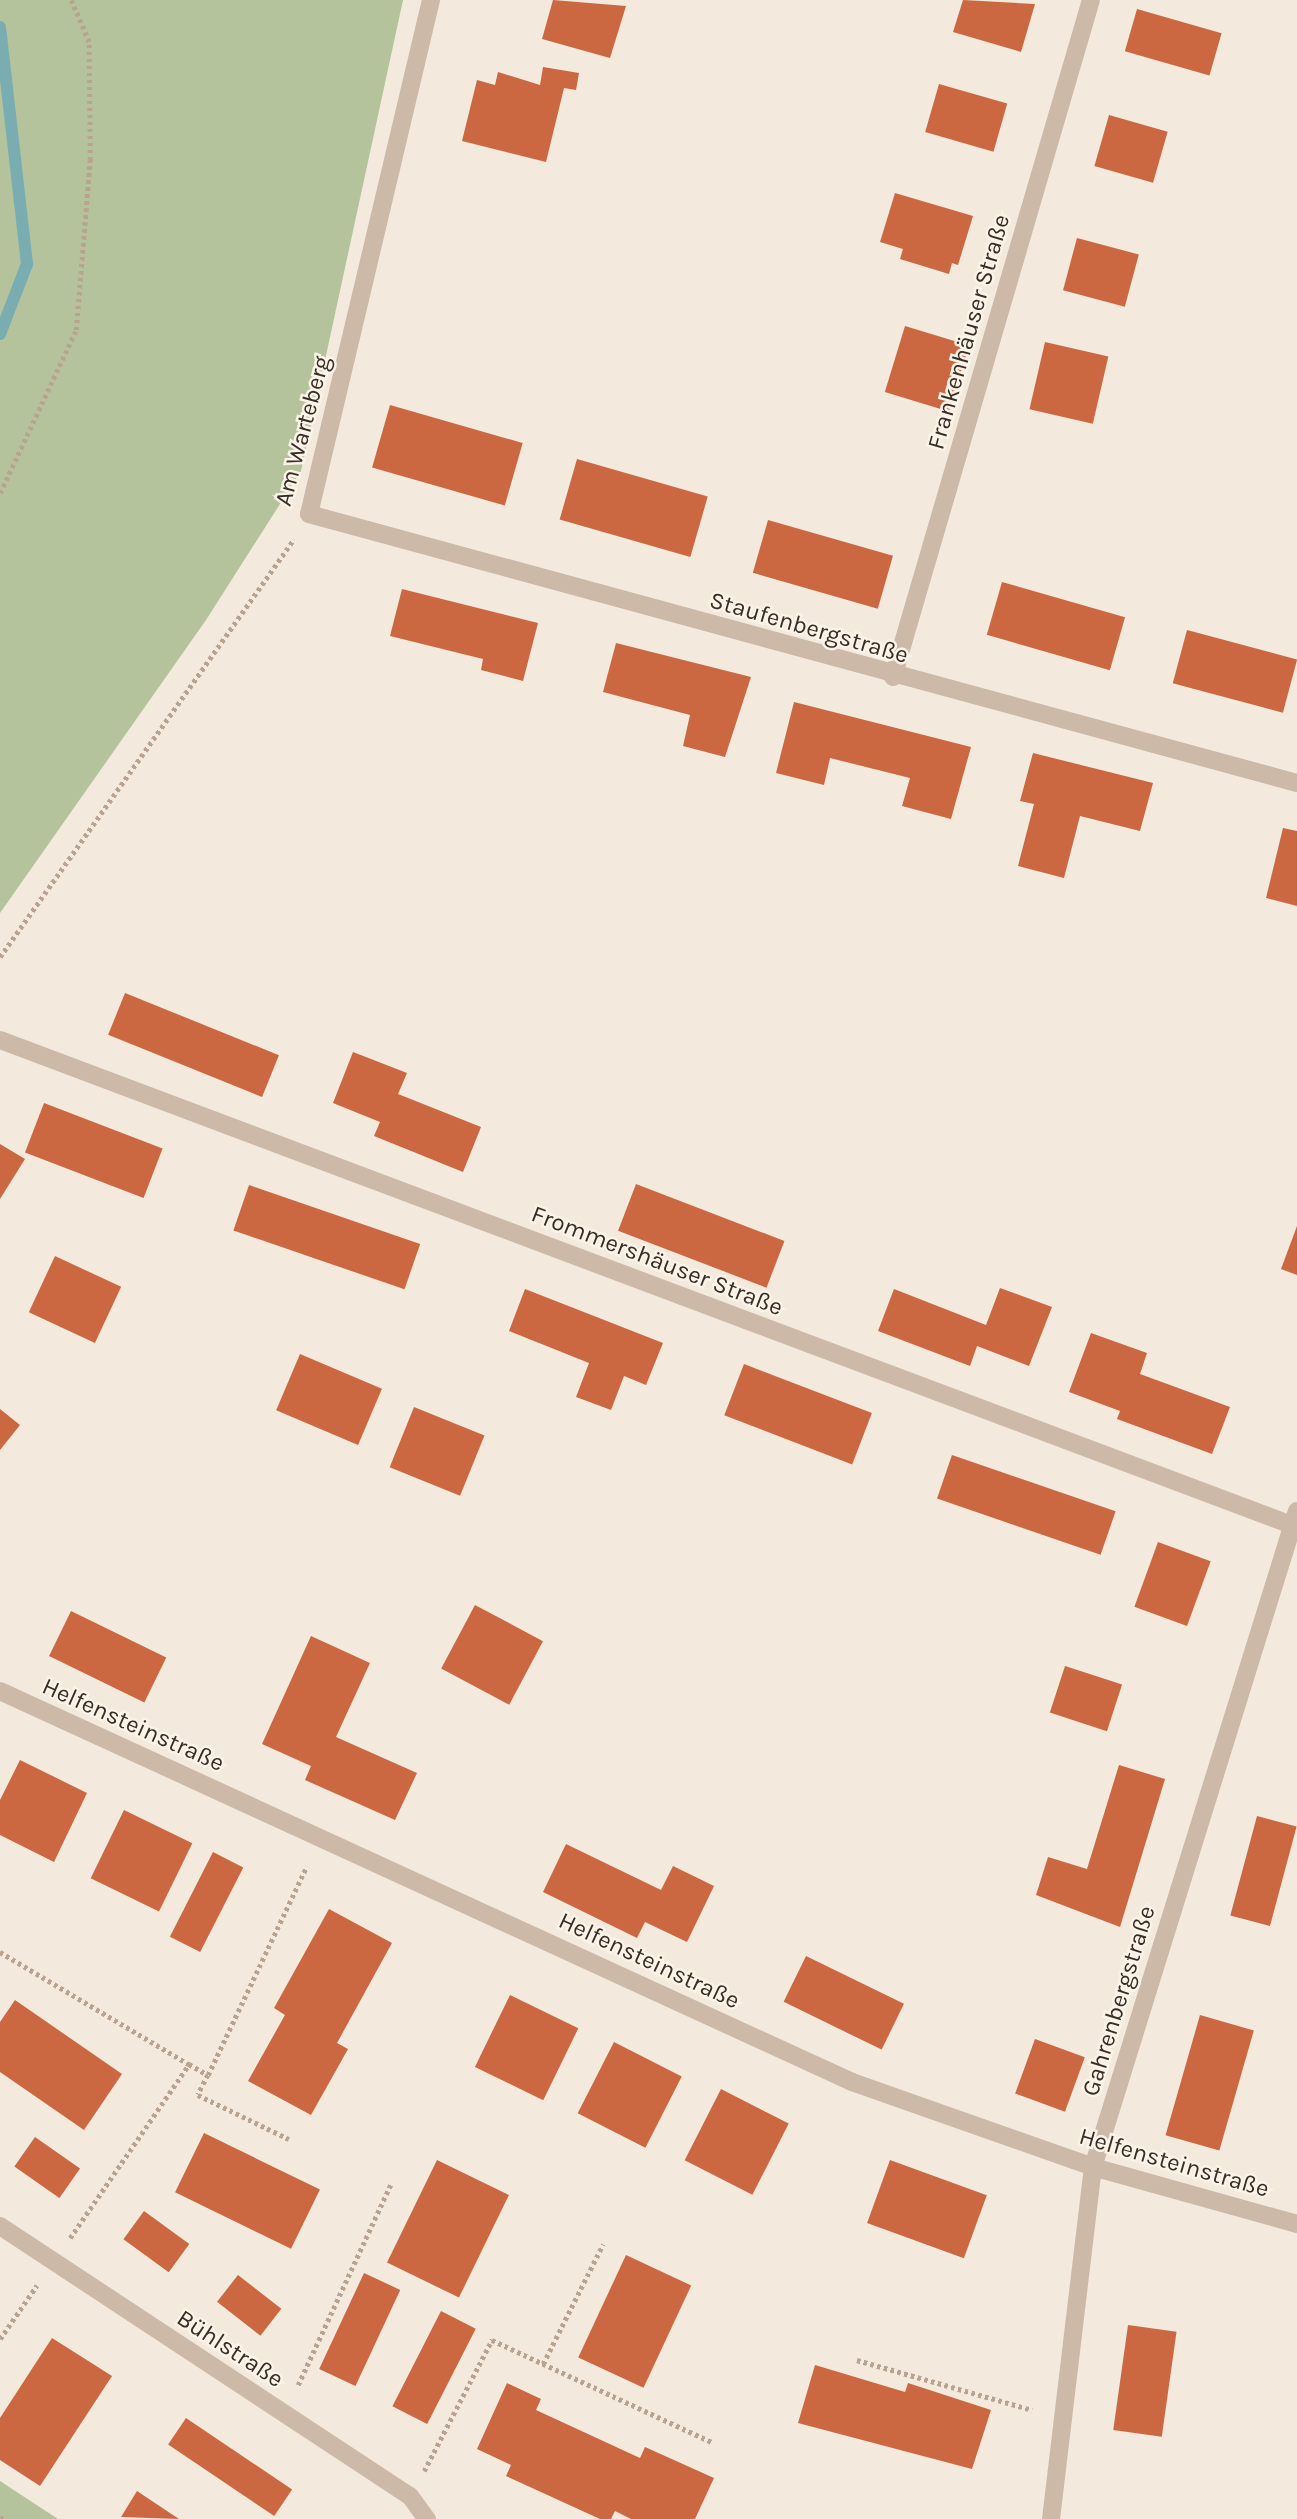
<!DOCTYPE html>
<html>
<head>
<meta charset="utf-8">
<style>
  body { margin:0 }
  #map { position:relative; width:1297px; height:2519px; overflow:hidden; background:#f3e9dc; font-family:Karla,sans-serif }
  div>[style] { position:absolute }
  [style*='--x'] { left:calc(var(--x)*1px); top:calc(var(--y)*1px); width:calc(var(--w)*1px); rotate:calc(var(--a)*1deg) }
  .green>* { inset:0; background:#b4c39b }
  .stream>* { height:12px; margin:-6px; padding:0 6px; transform-origin:6px; border-radius:6px; background:#79adb2 }
  .building>* { inset:0; background:#cc6841; transform-origin:0 0 }
  .path>* { height:4.5px; margin-top:-2.25px; transform-origin:0; background:repeating-linear-gradient(90deg,#b8a391 0 3.5px,transparent 0 7px) }
  .minor>* { height:18px; margin:-9px; padding:0 9px; transform-origin:9px; border-radius:9px; background:#ccb9a7 }
  span { translate:-50% -50%; white-space:nowrap; text-align:center; line-height:1.15; -webkit-text-stroke:5px #fbf3e8; paint-order:stroke }
  .street-label { font-size:24px; color:#382e28 }
</style>
</head>
<body>
<div id="map">
  <div class="green">
    <div style="clip-path:polygon(0 0,403px 0,301px 471px,206px 620px,0 913px)"></div>
    <div style="clip-path:polygon(0 2481px,58px 2519px,0 2519px)"></div>
  </div>
  <div class="stream">
    <div style="--x:0;--y:27;--w:239;--a:83.5"></div>
    <div style="--x:27;--y:264;--w:75;--a:111.1"></div>
  </div>
  <div class="building">
    <div style="clip-path:polygon(553px 0,626px 6px,610px 58px,542px 39px)"></div>
    <div style="clip-path:polygon(963px 0,1035px 4px,1021px 52px,953px 32px)"></div>
    <div style="left:1137px;top:9px;width:88px;height:44px;rotate:16deg"></div>
    <div style="clip-path:polygon(543px 67px,579px 73px,576px 90px,564px 88px,546px 162px,462px 141px,477px 80px,495px 85px,498px 72px,540px 85px)"></div>
    <div style="left:939px;top:84px;width:71px;height:50px;rotate:16deg"></div>
    <div style="left:1109px;top:115px;width:61px;height:53px;rotate:16deg"></div>
    <div style="clip-path:polygon(895px 193px,973px 216px,958px 265px,952px 263px,949px 274px,900px 259px,903px 249px,880px 242px)"></div>
    <div style="left:1077px;top:238px;width:64px;height:54px;rotate:15deg"></div>
    <div style="left:905px;top:326px;width:67px;height:69px;rotate:17deg"></div>
    <div style="left:1045px;top:342px;width:65px;height:69px;rotate:13deg"></div>
    <div style="left:390px;top:405px;width:138px;height:65px;rotate:16deg"></div>
    <div style="left:577px;top:459px;width:136px;height:63px;rotate:16deg"></div>
    <div style="left:768px;top:520px;width:130px;height:55px;rotate:16deg"></div>
    <div style="left:1002px;top:582px;width:128px;height:55px;rotate:16deg"></div>
    <div style="clip-path:polygon(402px 589px,538px 623px,523px 681px,481px 670px,483px 659px,390px 636px)"></div>
    <div style="left:1187px;top:630px;width:114px;height:55px;rotate:15deg"></div>
    <div style="clip-path:polygon(616px 643px,751px 677px,725px 757px,683px 746px,690px 715px,603px 692px)"></div>
    <div style="clip-path:polygon(794px 702px,971px 747px,951px 819px,902px 806px,910px 778px,830px 758px,824px 785px,776px 773px)"></div>
    <div style="clip-path:polygon(1033px 753px,1153px 783px,1140px 831px,1080px 816px,1064px 878px,1018px 866px,1034px 804px,1020px 801px)"></div>
    <div style="clip-path:polygon(1283px 828px,1297px 831px,1297px 906px,1266px 898px)"></div>
    <div style="left:125px;top:993px;width:166px;height:45px;rotate:22deg"></div>
    <div style="clip-path:polygon(353px 1052px,407px 1073px,398px 1094px,481px 1127px,463px 1172px,374px 1136px,380px 1122px,333px 1103px)"></div>
    <div style="left:44px;top:1103px;width:127px;height:53px;rotate:21deg"></div>
    <div style="clip-path:polygon(0 1144px,25px 1159px,0 1199px)"></div>
    <div style="left:636px;top:1184px;width:159px;height:50px;rotate:21deg"></div>
    <div style="left:249px;top:1185px;width:181px;height:48px;rotate:19deg"></div>
    <div style="clip-path:polygon(1297px 1226px,1297px 1275px,1281px 1269px)"></div>
    <div style="left:55px;top:1256px;width:73px;height:62px;rotate:25deg"></div>
    <div style="clip-path:polygon(1000px 1288px,1052px 1307px,1029px 1366px,977px 1346px,970px 1366px,878px 1331px,894px 1289px,986px 1325px)"></div>
    <div style="clip-path:polygon(525px 1289px,663px 1343px,646px 1385px,624px 1376px,611px 1410px,576px 1397px,589px 1363px,509px 1331px)"></div>
    <div style="clip-path:polygon(1091px 1333px,1147px 1353px,1140px 1374px,1230px 1407px,1212px 1454px,1117px 1419px,1120px 1411px,1069px 1392px)"></div>
    <div style="left:300px;top:1354px;width:89px;height:61px;rotate:23deg"></div>
    <div style="left:744px;top:1364px;width:137px;height:55px;rotate:21deg"></div>
    <div style="left:414px;top:1407px;width:76px;height:65px;rotate:22deg"></div>
    <div style="clip-path:polygon(0 1409px,20px 1425px,0 1450px)"></div>
    <div style="left:952px;top:1455px;width:173px;height:46px;rotate:19deg"></div>
    <div style="left:1158px;top:1542px;width:56px;height:69px;rotate:20deg"></div>
    <div style="left:475px;top:1605px;width:77px;height:72px;rotate:28deg"></div>
    <div style="left:71px;top:1611px;width:106px;height:50px;rotate:26deg"></div>
    <div style="clip-path:polygon(311px 1636px,370px 1663px,336px 1737px,417px 1773px,395px 1820px,305px 1780px,311px 1766px,262px 1744px)"></div>
    <div style="left:1065px;top:1666px;width:60px;height:49px;rotate:18deg"></div>
    <div style="clip-path:polygon(20px 1760px,87px 1793px,54px 1862px,0 1835px,0 1800px)"></div>
    <div style="clip-path:polygon(1119px 1765px,1165px 1779px,1120px 1927px,1036px 1895px,1048px 1857px,1087px 1869px)"></div>
    <div style="left:124px;top:1810px;width:76px;height:76px;rotate:26deg"></div>
    <div style="left:1257px;top:1816px;width:41px;height:103px;rotate:15deg"></div>
    <div style="clip-path:polygon(566px 1844px,661px 1890px,673px 1866px,714px 1886px,687px 1942px,645px 1922px,637px 1938px,543px 1892px)"></div>
    <div style="left:213px;top:1852px;width:34px;height:95px;rotate:27deg"></div>
    <div style="clip-path:polygon(329px 1909px,392px 1943px,337px 2043px,348px 2049px,311px 2115px,248px 2081px,285px 2015px,274px 2008px)"></div>
    <div style="left:806px;top:1956px;width:109px;height:51px;rotate:26deg"></div>
    <div style="left:510px;top:1995px;width:76px;height:80px;rotate:26deg"></div>
    <div style="clip-path:polygon(15px 2000px,122px 2074px,84px 2130px,0 2072px,0 2022px)"></div>
    <div style="left:1200px;top:2015px;width:56px;height:125px;rotate:16deg"></div>
    <div style="left:1035px;top:2039px;width:53px;height:58px;rotate:20deg"></div>
    <div style="left:614px;top:2042px;width:76px;height:80px;rotate:27deg"></div>
    <div style="left:721px;top:2089px;width:76px;height:80px;rotate:27deg"></div>
    <div style="left:204px;top:2133px;width:129px;height:66px;rotate:26deg"></div>
    <div style="left:35px;top:2137px;width:55px;height:36px;rotate:35deg"></div>
    <div style="left:437px;top:2160px;width:80px;height:114px;rotate:26deg"></div>
    <div style="left:890px;top:2160px;width:103px;height:67px;rotate:20deg"></div>
    <div style="left:144px;top:2211px;width:56px;height:35px;rotate:36deg"></div>
    <div style="left:626px;top:2255px;width:72px;height:113px;rotate:25deg"></div>
    <div style="left:364px;top:2273px;width:40px;height:106px;rotate:25deg"></div>
    <div style="left:238px;top:2275px;width:55px;height:34px;rotate:38deg"></div>
    <div style="left:441px;top:2311px;width:39px;height:107px;rotate:27deg"></div>
    <div style="left:1128px;top:2325px;width:49px;height:106px;rotate:8deg"></div>
    <div style="clip-path:polygon(52px 2338px,112px 2376px,40px 2486px,0 2460px,0 2418px)"></div>
    <div style="clip-path:polygon(815px 2365px,905px 2392px,908px 2383px,991px 2410px,972px 2469px,798px 2423px)"></div>
    <div style="clip-path:polygon(507px 2383px,541px 2399px,536px 2410px,640px 2458px,645px 2447px,714px 2478px,695px 2519px,631px 2519px,615px 2511px,611px 2519px,600px 2519px,506px 2476px,511px 2465px,477px 2449px)"></div>
    <div style="left:186px;top:2418px;width:128px;height:32px;rotate:34deg"></div>
    <div style="clip-path:polygon(137px 2491px,179px 2519px,121px 2517px)"></div>
  </div>
  <div class="path">
    <div style="--x:0;--y:493;--w:180;--a:-65"></div>
    <div style="--x:76;--y:330;--w:171;--a:-85.3"></div>
    <div style="--x:90;--y:160;--w:118;--a:-90.5"></div>
    <div style="--x:89;--y:42;--w:46;--a:-113.2"></div>
    <div style="--x:0;--y:957;--w:511;--a:-54.88"></div>
    <div style="--x:0;--y:1952;--w:220;--a:30.7"></div>
    <div style="--x:208;--y:2075;--w:22;--a:117"></div>
    <div style="--x:198;--y:2095;--w:101;--a:25.8"></div>
    <div style="--x:70;--y:2238;--w:211;--a:-55.6"></div>
    <div style="--x:189;--y:2064;--w:22;--a:30"></div>
    <div style="--x:208;--y:2075;--w:231;--a:-64.7"></div>
    <div style="--x:0;--y:2339;--w:65;--a:-55.6"></div>
    <div style="--x:857;--y:2360;--w:182;--a:15.9"></div>
    <div style="--x:543;--y:2364;--w:134;--a:-63.4"></div>
    <div style="--x:298;--y:2385;--w:221;--a:-65.2"></div>
    <div style="--x:424;--y:2471;--w:148;--a:-62.6"></div>
    <div style="--x:492;--y:2340;--w:242;--a:24.9"></div>
    <div style="--x:0;--y:2517;--w:4;--a:34"></div>
  </div>
  <div class="minor">
    <div style="--x:431;--y:0;--w:528;--a:103.35"></div>
    <div style="--x:309;--y:514;--w:1024;--a:15.23"></div>
    <div style="--x:893;--y:677;--w:705;--a:-73.7"></div>
    <div style="--x:0;--y:1040;--w:1385;--a:20.58"></div>
    <div style="--x:0;--y:1691;--w:937;--a:24.65"></div>
    <div style="--x:852;--y:2082;--w:256;--a:19.4"></div>
    <div style="--x:1093;--y:2167;--w:212;--a:15.6"></div>
    <div style="--x:0;--y:2226;--w:491;--a:33.4"></div>
    <div style="--x:410;--y:2496;--w:29;--a:54"></div>
    <div style="--x:1051;--y:2519;--w:354;--a:-83.2"></div>
    <div style="--x:1093;--y:2167;--w:687;--a:-72.73"></div>
  </div>
  <div class="street-label">
    <span style="left:969px;top:332px;rotate:-74deg">Frankenhäuser Straße</span>
    <span style="left:303px;top:431px;rotate:-75deg">Am Warteberg</span>
    <span style="left:809px;top:628px;rotate:16deg">Staufenbergstraße</span>
    <span style="left:657px;top:1261px;rotate:21deg">Frommershäuser Straße</span>
    <span style="left:133px;top:1725px;rotate:24deg">Helfensteinstraße</span>
    <span style="left:649px;top:1961px;rotate:25deg">Helfensteinstraße</span>
    <span style="left:1119px;top:2001px;rotate:-73deg">Gahrenbergstraße</span>
    <span style="left:1174px;top:2163px;rotate:16deg">Helfensteinstraße</span>
    <span style="left:230px;top:2349px;rotate:33deg">Bühlstraße</span>
  </div>
</div>
</body>
</html>
